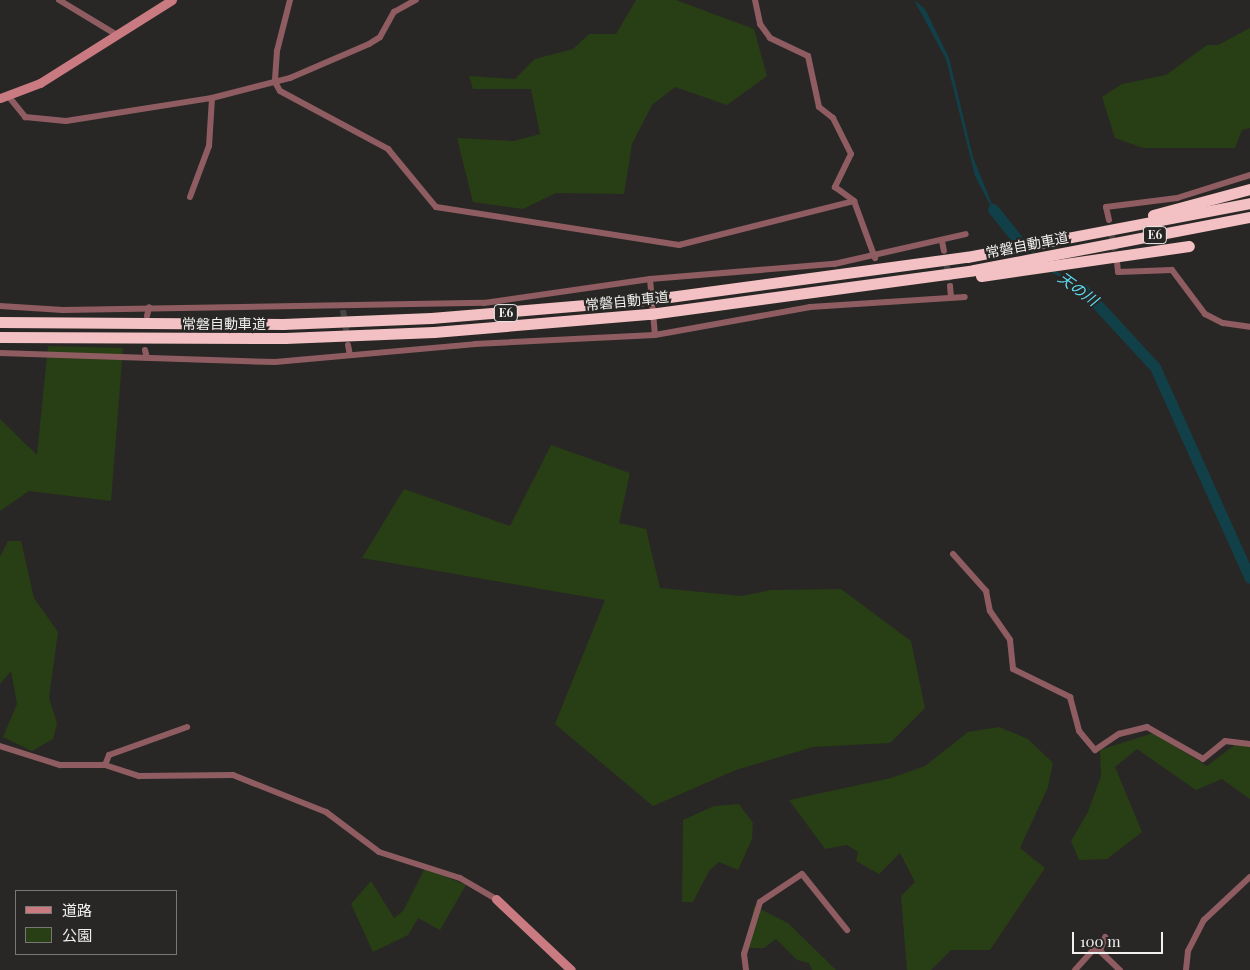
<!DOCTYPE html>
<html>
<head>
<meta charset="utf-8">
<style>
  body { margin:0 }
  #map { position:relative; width:1250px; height:970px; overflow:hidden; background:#292725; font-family:"Playfair Display","Noto Sans JP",serif }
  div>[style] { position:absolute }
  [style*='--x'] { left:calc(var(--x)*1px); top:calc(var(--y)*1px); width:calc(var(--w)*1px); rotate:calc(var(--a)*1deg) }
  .green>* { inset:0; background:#283e14 }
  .water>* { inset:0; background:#114049 }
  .river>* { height:11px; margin:-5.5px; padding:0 5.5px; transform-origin:5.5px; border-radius:5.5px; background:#114049 }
  .street-tunnel>* { height:6px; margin-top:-3px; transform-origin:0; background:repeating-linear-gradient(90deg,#474543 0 6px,transparent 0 9px) }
  .street>* { height:6px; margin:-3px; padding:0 3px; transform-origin:3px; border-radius:3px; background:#8f5d61 }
  .secondary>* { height:9px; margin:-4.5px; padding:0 4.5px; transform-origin:4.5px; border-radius:4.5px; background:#ca7b82 }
  .highway>* { height:11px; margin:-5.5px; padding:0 5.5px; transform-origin:5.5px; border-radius:5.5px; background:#f3c0c3 }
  span { translate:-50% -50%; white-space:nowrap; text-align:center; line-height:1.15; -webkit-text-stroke:4.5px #292725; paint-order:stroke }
  .shield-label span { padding:1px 4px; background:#292725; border:1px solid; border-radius:4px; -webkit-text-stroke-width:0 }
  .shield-label { font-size:12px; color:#f1f0ee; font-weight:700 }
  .street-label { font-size:14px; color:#f1f0ee }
  .water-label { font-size:15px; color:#5cdcf3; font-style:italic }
  .legend { position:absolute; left:15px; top:890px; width:162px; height:65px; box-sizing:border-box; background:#292725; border:1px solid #797775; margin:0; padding:6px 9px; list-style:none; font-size:15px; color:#f1f0ee }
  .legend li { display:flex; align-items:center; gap:10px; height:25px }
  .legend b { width:25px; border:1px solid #797775 }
  .scale { position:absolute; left:1072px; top:932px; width:91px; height:22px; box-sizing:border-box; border:2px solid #f1f0ee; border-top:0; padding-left:6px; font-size:15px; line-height:18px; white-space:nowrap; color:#f1f0ee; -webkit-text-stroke:4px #292725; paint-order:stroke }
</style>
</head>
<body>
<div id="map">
  <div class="green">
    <div style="clip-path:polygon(636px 0,676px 0,754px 29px,767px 76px,727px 105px,675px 87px,652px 105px,632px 144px,624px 194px,556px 193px,523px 209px,473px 202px,457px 138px,514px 141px,540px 134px,531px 89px,473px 89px,469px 76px,515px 79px,535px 59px,573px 49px,589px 34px,616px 34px)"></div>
    <div style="clip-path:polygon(1250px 28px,1250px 128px,1242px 130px,1235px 148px,1143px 148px,1115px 138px,1102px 97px,1122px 84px,1166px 75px,1207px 45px,1218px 45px)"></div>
    <div style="clip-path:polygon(48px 346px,123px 348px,111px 501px,29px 491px,0 511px,0 419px,37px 455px)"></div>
    <div style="clip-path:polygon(551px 445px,630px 473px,619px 523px,646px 529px,660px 588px,742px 596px,771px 590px,841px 589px,911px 641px,925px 708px,890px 743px,813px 747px,736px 770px,653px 806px,555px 724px,605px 600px,362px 558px,404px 489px,510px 526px)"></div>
    <div style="clip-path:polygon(8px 541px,21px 541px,34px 598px,58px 632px,49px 698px,57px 723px,53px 739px,32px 751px,3px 737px,17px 704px,11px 671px,0 684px,0 557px)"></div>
    <div style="clip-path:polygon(999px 727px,1028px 739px,1053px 763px,1048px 787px,1020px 848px,1045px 868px,990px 950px,951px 950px,931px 970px,907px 970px,901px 896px,915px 882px,900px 853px,879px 874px,856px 861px,858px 852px,847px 845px,825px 849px,789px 800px,891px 778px,925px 766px,968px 732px)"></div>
    <div style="clip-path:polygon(1153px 733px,1207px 766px,1236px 744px,1250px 747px,1250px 799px,1222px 779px,1196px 790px,1137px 749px,1115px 767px,1142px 832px,1107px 859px,1079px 860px,1071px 841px,1088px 812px,1101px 776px,1100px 750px)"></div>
    <div style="clip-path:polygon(739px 804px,753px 823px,752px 839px,738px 870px,719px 862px,709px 871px,693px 902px,682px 902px,683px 820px,714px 806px)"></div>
    <div style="clip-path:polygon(425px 868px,466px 885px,440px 930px,418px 918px,408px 935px,373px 952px,351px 904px,371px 881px,394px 918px,403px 911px)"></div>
    <div style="clip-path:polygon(754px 906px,788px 923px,836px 970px,812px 970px,809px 963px,797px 960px,776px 939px,764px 948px,746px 948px)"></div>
  </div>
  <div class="water">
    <div style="clip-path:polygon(914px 0,925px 9px,949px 58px,973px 157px,999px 222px,975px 176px,946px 59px)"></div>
    <div style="clip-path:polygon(1011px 232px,1053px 269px,1096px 297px,1051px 272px)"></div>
  </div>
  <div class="river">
    <div style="--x:993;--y:209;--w:43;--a:51.5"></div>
    <div style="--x:1083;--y:289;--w:106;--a:47.3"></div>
    <div style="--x:1155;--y:367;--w:231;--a:65.8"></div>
  </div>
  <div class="street-tunnel">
    <div style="--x:1110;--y:227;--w:32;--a:79"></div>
    <div style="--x:945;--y:257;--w:29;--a:80"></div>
    <div style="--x:343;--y:310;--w:26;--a:81"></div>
  </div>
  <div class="street">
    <div style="--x:59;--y:0;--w:68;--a:31.1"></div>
    <div style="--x:290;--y:0;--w:53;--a:104.3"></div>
    <div style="--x:277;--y:51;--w:31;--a:94"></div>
    <div style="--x:275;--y:82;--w:10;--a:61"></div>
    <div style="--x:280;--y:91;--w:123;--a:28.2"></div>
    <div style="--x:388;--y:149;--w:75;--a:50.4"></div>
    <div style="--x:436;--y:207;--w:246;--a:8.9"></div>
    <div style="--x:679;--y:245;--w:180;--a:-14.1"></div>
    <div style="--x:755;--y:0;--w:25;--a:78"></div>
    <div style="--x:760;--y:24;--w:17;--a:54"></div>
    <div style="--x:770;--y:38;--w:42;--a:25.3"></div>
    <div style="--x:808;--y:56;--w:52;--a:77.8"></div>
    <div style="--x:819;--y:107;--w:18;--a:38"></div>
    <div style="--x:833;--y:118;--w:40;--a:63.4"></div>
    <div style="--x:851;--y:154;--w:37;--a:116"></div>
    <div style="--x:835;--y:187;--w:24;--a:36"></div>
    <div style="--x:854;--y:201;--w:61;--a:69.8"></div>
    <div style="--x:9;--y:97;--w:26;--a:51"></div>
    <div style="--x:25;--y:117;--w:41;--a:5.6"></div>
    <div style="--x:66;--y:121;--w:148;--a:-9"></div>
    <div style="--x:212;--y:98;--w:81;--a:-14.4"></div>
    <div style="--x:290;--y:78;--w:86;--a:-23.3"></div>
    <div style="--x:369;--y:44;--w:13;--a:-32"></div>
    <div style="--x:380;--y:37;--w:29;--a:-61"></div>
    <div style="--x:394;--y:12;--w:25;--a:-29"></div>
    <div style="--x:190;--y:197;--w:54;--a:-69.6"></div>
    <div style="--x:209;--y:146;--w:48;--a:-86.4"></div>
    <div style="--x:1109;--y:220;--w:13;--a:-103"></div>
    <div style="--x:1106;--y:207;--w:72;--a:-7.2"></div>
    <div style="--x:1177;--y:198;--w:77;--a:-17.5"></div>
    <div style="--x:942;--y:241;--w:10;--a:79"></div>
    <div style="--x:1117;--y:262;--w:10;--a:84"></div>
    <div style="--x:1118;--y:272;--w:54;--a:-2.1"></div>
    <div style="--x:1172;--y:270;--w:55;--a:53.1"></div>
    <div style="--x:1205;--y:314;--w:20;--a:27"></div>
    <div style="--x:1223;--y:323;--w:27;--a:8"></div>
    <div style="--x:650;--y:279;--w:56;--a:84.9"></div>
    <div style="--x:950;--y:286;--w:11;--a:85"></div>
    <div style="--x:0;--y:306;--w:63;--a:3.6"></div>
    <div style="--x:63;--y:310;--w:421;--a:-1"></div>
    <div style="--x:484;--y:303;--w:168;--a:-8.2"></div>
    <div style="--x:650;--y:279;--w:185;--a:-4.7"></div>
    <div style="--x:834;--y:264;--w:135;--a:-12.8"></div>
    <div style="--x:147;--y:316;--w:9;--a:-77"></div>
    <div style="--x:348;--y:345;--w:10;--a:79"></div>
    <div style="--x:145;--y:350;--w:8;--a:76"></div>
    <div style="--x:0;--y:353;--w:275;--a:1.9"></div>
    <div style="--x:275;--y:362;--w:201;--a:-5.1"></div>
    <div style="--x:475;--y:344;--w:180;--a:-2.9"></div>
    <div style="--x:655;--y:335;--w:158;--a:-10.2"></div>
    <div style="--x:810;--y:307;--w:155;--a:-3.7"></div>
    <div style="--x:953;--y:554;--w:50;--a:48.3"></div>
    <div style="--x:986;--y:591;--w:20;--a:79"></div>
    <div style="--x:990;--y:611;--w:35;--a:55"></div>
    <div style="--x:1010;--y:640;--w:29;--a:84"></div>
    <div style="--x:1013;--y:669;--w:64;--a:26.2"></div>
    <div style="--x:1070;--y:697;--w:35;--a:75"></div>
    <div style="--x:1079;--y:731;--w:25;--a:50"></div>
    <div style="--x:1095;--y:750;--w:29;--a:-34"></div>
    <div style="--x:1119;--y:734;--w:29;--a:-14"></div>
    <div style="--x:1147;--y:727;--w:64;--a:29.7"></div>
    <div style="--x:1203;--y:759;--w:28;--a:-39"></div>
    <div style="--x:1225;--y:741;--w:25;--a:7"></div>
    <div style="--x:0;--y:746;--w:63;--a:17.6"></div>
    <div style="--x:60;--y:765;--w:45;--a:0"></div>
    <div style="--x:105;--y:765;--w:36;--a:18"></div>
    <div style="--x:139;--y:776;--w:94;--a:-0.6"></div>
    <div style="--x:233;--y:775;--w:100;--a:21.7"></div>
    <div style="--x:326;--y:812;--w:66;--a:37"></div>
    <div style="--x:379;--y:852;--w:85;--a:17.8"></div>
    <div style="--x:460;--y:878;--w:42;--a:30.3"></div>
    <div style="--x:105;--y:765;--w:11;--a:-68"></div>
    <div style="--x:109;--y:755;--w:83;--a:-19.7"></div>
    <div style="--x:1100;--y:951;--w:15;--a:-70"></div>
    <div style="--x:746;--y:970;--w:16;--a:-97"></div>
    <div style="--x:744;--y:954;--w:54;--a:-72.9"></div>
    <div style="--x:760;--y:902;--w:50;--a:-33.7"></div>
    <div style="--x:802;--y:874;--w:72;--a:51.2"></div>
    <div style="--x:1075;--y:970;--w:27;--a:-48"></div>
    <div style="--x:1093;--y:950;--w:7;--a:8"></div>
    <div style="--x:1100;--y:951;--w:28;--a:44"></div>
    <div style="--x:1186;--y:970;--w:19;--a:-84"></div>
    <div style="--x:1188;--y:951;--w:35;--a:-63"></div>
    <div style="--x:1204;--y:920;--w:63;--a:-43.1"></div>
  </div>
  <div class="secondary">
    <div style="--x:0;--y:98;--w:43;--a:-20.6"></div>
    <div style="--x:40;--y:83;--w:156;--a:-32.2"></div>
    <div style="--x:496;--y:899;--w:103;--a:43.4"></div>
  </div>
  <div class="highway">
    <div style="--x:1153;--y:215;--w:100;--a:-15"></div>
    <div style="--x:981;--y:276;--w:210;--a:-8.2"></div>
    <div style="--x:0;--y:322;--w:283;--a:0.4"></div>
    <div style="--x:283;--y:324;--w:148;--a:-2.3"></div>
    <div style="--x:431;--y:318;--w:217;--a:-4.8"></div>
    <div style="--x:647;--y:300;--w:323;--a:-7.7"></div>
    <div style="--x:967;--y:257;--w:288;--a:-10.8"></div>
    <div style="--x:0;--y:337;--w:285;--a:0.2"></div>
    <div style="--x:285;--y:338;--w:149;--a:-2.3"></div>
    <div style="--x:434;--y:332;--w:217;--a:-4.8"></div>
    <div style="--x:650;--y:314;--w:327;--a:-7.7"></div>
    <div style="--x:974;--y:270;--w:281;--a:-10.9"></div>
  </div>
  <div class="shield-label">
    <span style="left:1155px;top:235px">E6</span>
    <span style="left:506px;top:313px">E6</span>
  </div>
  <div class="street-label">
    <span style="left:1027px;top:245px;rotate:-11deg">常磐自動車道</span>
    <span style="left:627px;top:301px;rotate:-6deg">常磐自動車道</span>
    <span style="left:224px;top:324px">常磐自動車道</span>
  </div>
  <div class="water-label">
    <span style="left:1078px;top:289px;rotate:36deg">天の川</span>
  </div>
  <ul class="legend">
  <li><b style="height:6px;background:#ca7b82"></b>道路</li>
  <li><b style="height:14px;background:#283e14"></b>公園</li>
  </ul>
  <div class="scale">100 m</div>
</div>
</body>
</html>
